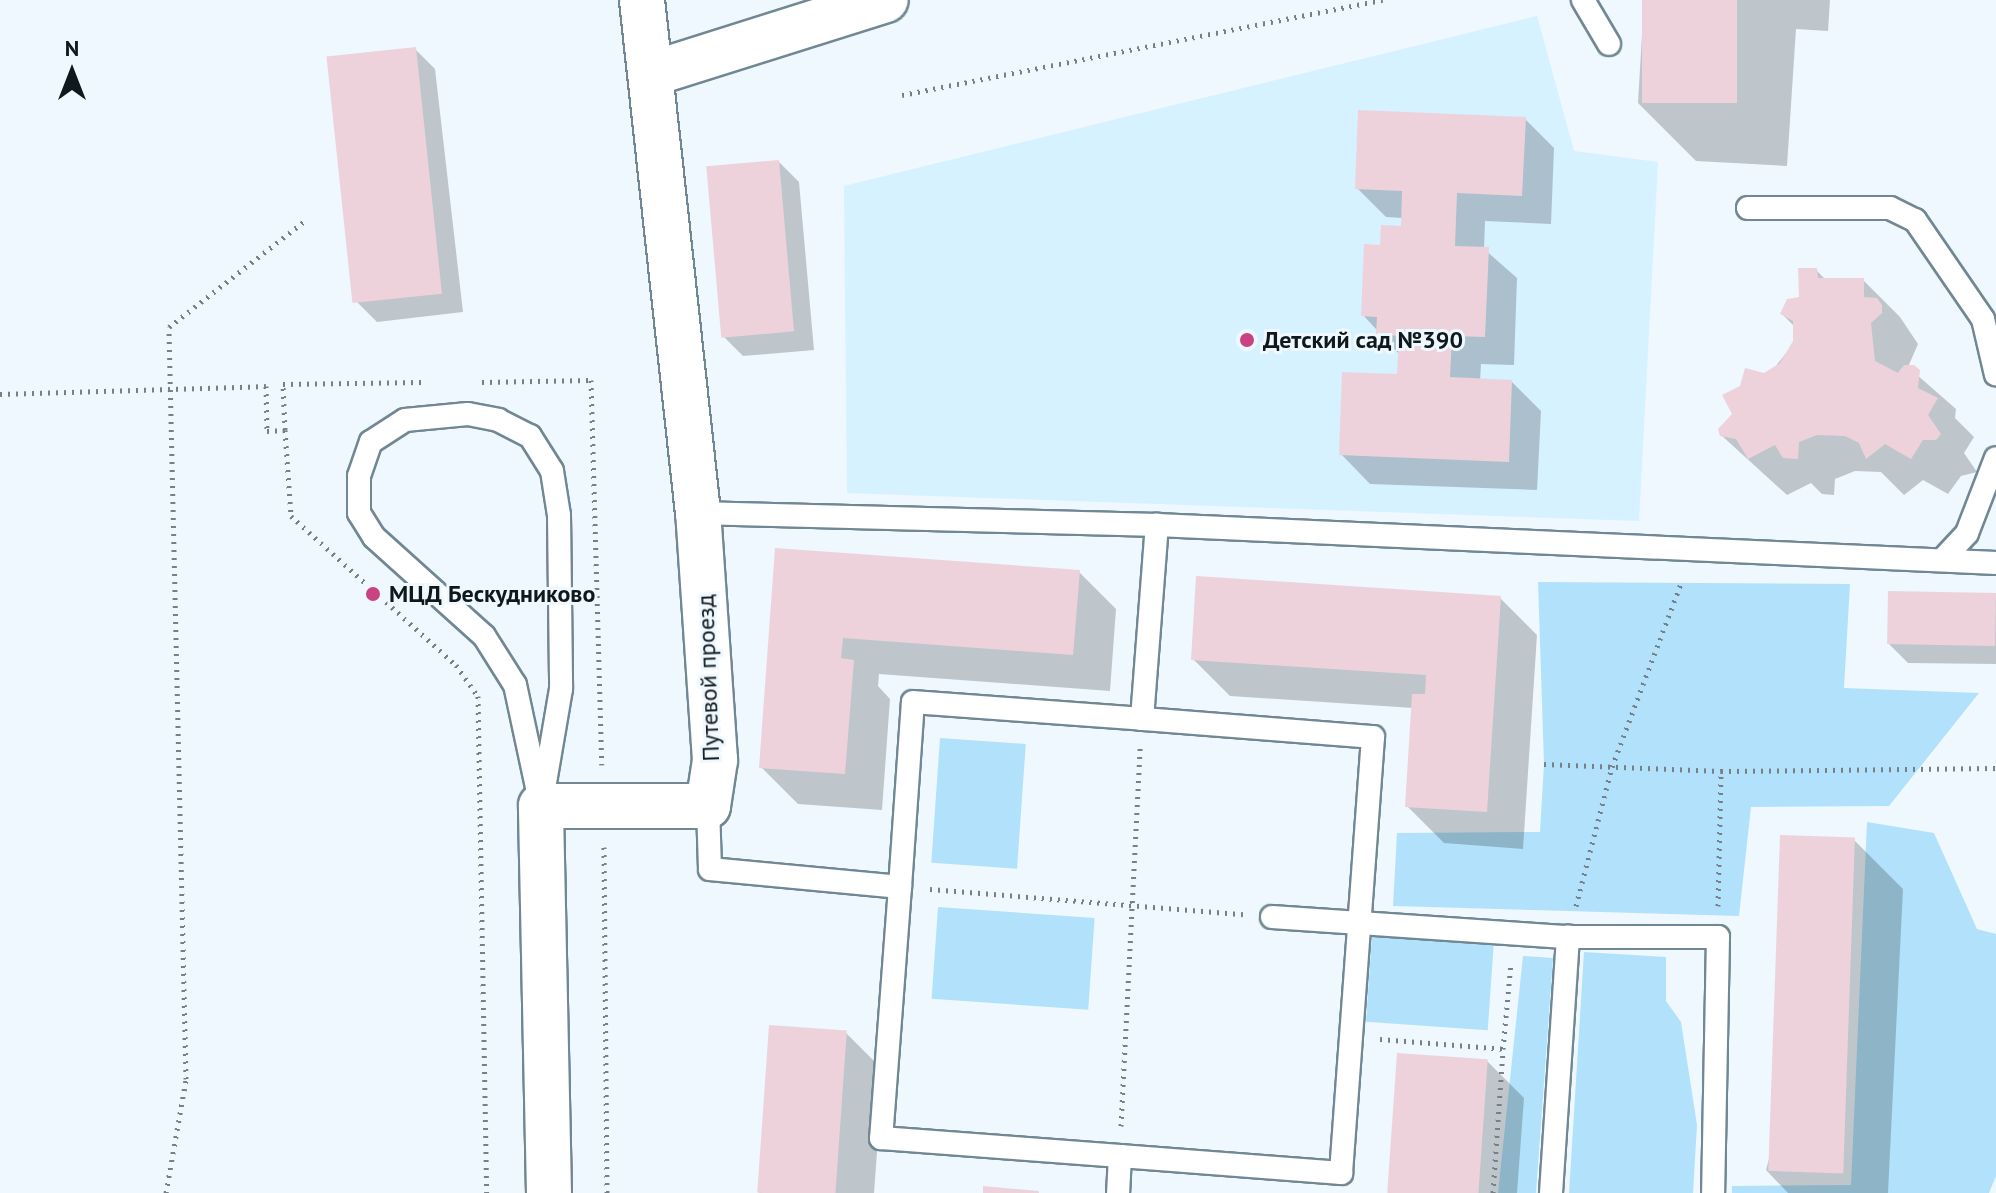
<!DOCTYPE html>
<html>
<head>
<meta charset="utf-8">
<style>
  body { margin:0 }
  #map { position:relative; width:1996px; height:1193px; overflow:hidden; background:#eef8fe; font-family:"PT Sans",sans-serif }
  div>[style] { position:absolute }
  [style*='--x'] { left:calc(var(--x)*1px); top:calc(var(--y)*1px); width:calc(var(--w)*1px); rotate:calc(var(--a)*1deg) }
  .built>* { inset:0; background:#d6f1ff }
  .green>* { inset:0; background:#b2e2fb; transform-origin:0 0 }
  .shadow>* { inset:0; background:#0003 }
  .building>* { inset:0; background:#edd2db; transform-origin:0 0 }
  .path>* { height:5px; margin-top:-2.5px; transform-origin:0; background:repeating-linear-gradient(90deg,#778086 0 2px,transparent 0 8px) }
  .roads { filter:drop-shadow(2px 0 #718894) drop-shadow(-2px 0 #718894) drop-shadow(0 2px #718894) drop-shadow(0 -2px #718894) }
  .service>* { height:22px; margin:-11px; padding:0 11px; transform-origin:11px; border-radius:11px; background:#fff }
  .minor>* { height:44px; margin:-22px; padding:0 22px; transform-origin:22px; border-radius:22px; background:#fff }
  .dots>* { width:22px; height:22px; translate:-50% -50%; box-sizing:border-box; border:4px solid #eef8fe; border-radius:50% }
  span { translate:-50% -50%; white-space:nowrap; text-align:center; line-height:1.15; -webkit-text-stroke:6px #eef8fe; paint-order:stroke }
  .poi-label { font-size:24px; color:#0f181d; font-weight:700 }
  .left { translate:0 -50%; text-align:left }
  .street-label { font-size:24px; color:#0f181d }
  .north { position:absolute; left:32px; top:32px; width:80px; height:80px; -webkit-text-stroke:6px #eef8fe; paint-order:stroke; rotate:0deg; font-size:22px; font-weight:700; line-height:32px; text-align:center; color:#0f181d }
  .north::after { content:''; display:block; margin:auto; width:28px; height:36px; background:#0f181d; clip-path:polygon(50% 0,100% 100%,50% 72%,0 100%) }
</style>
</head>
<body>
<div id="map">
  <div class="built">
    <div style="clip-path:polygon(1537px 16px,1574px 151px,1658px 162px,1639px 521px,847px 493px,844px 186px)"></div>
  </div>
  <div class="green">
    <div style="clip-path:polygon(1538px 582px,1850px 584px,1844px 688px,1979px 693px,1889px 806px,1751px 807px,1739px 916px,1393px 906px,1397px 833px,1540px 832px,1544px 764px)"></div>
    <div style="left:940px;top:738px;width:86px;height:125px;rotate:4deg"></div>
    <div style="clip-path:polygon(1867px 822px,1934px 833px,1977px 929px,1996px 934px,1996px 1176px,1989px 1193px,1732px 1193px,1732px 1186px,1851px 1185px)"></div>
    <div style="left:938px;top:907px;width:157px;height:92px;rotate:4deg"></div>
    <div style="left:1372px;top:936px;width:122px;height:86px;rotate:4deg"></div>
    <div style="clip-path:polygon(1584px 952px,1666px 957px,1666px 1001px,1681px 1022px,1697px 1125px,1693px 1193px,1569px 1193px)"></div>
    <div style="clip-path:polygon(1523px 956px,1553px 958px,1536px 1193px,1498px 1193px)"></div>
  </div>
  <div class="shadow">
    <div style="clip-path:polygon(1644px 0,1830px 0,1828px 31px,1796px 29px,1787px 166px,1696px 161px,1638px 103px)"></div>
    <div style="clip-path:polygon(415px 49px,435px 69px,463px 312px,377px 322px,357px 302px)"></div>
    <div style="clip-path:polygon(1525px 119px,1554px 148px,1551px 224px,1485px 221px,1484px 249px,1517px 278px,1514px 365px,1481px 364px,1480px 381px,1512px 382px,1541px 411px,1537px 490px,1370px 484px,1341px 454px,1399px 376px,1400px 355px,1363px 315px,1382px 247px,1403px 228px,1403px 218px,1386px 217px,1357px 188px)"></div>
    <div style="clip-path:polygon(779px 162px,799px 182px,814px 350px,743px 356px,723px 336px)"></div>
    <div style="clip-path:polygon(1816px 270px,1826px 280px,1863px 280px,1900px 317px,1918px 344px,1908px 367px,1956px 409px,1955px 418px,1974px 437px,1964px 453px,1977px 472px,1961px 476px,1948px 494px,1923px 480px,1904px 495px,1881px 472px,1855px 471px,1835px 479px,1834px 495px,1822px 494px,1811px 483px,1787px 495px,1721px 435px,1795px 342px,1795px 327px,1782px 314px,1801px 299px)"></div>
    <div style="clip-path:polygon(777px 550px,1079px 572px,1116px 609px,1110px 691px,879px 674px,878px 686px,890px 699px,882px 810px,798px 804px,761px 767px)"></div>
    <div style="clip-path:polygon(1996px 595px,1996px 664px,1908px 663px,1888px 643px)"></div>
    <div style="clip-path:polygon(1500px 598px,1537px 635px,1523px 849px,1444px 843px,1407px 806px,1413px 708px,1230px 696px,1193px 659px)"></div>
    <div style="clip-path:polygon(1854px 840px,1903px 889px,1888px 1193px,1788px 1193px,1766px 1170px)"></div>
    <div style="clip-path:polygon(846px 1033px,883px 1070px,874px 1193px,759px 1193px)"></div>
    <div style="clip-path:polygon(1487px 1061px,1524px 1098px,1517px 1193px,1388px 1193px)"></div>
  </div>
  <div class="building">
    <div style="left:1642px;top:0;width:95px;height:103px"></div>
    <div style="left:416px;top:47px;width:248px;height:90px;rotate:84deg"></div>
    <div style="clip-path:polygon(1358px 110px,1526px 117px,1522px 196px,1457px 193px,1455px 246px,1489px 247px,1485px 337px,1452px 336px,1450px 377px,1512px 380px,1509px 462px,1339px 455px,1342px 372px,1397px 374px,1399px 336px,1376px 334px,1377px 317px,1361px 316px,1364px 244px,1380px 245px,1381px 225px,1401px 226px,1402px 191px,1355px 189px)"></div>
    <div style="left:779px;top:160px;width:172px;height:73px;rotate:85deg"></div>
    <div style="clip-path:polygon(1798px 268px,1817px 268px,1818px 278px,1864px 278px,1864px 297px,1877px 298px,1882px 305px,1882px 313px,1871px 323px,1875px 361px,1898px 373px,1904px 365px,1914px 365px,1920px 370px,1918px 388px,1938px 398px,1928px 415px,1941px 434px,1936px 440px,1923px 440px,1911px 459px,1885px 444px,1866px 459px,1859px 443px,1845px 436px,1817px 435px,1799px 442px,1798px 459px,1783px 458px,1775px 445px,1748px 459px,1736px 439px,1720px 436px,1718px 429px,1732px 414px,1722px 395px,1740px 386px,1745px 368px,1764px 373px,1780px 363px,1793px 341px,1793px 321px,1780px 314px,1787px 299px,1799px 297px)"></div>
    <div style="clip-path:polygon(775px 548px,1080px 570px,1073px 655px,843px 638px,841px 658px,854px 660px,845px 774px,759px 768px)"></div>
    <div style="clip-path:polygon(1196px 576px,1501px 596px,1487px 812px,1405px 807px,1412px 694px,1425px 694px,1426px 675px,1191px 660px)"></div>
    <div style="left:1888px;top:591px;width:108px;height:53px;rotate:1deg"></div>
    <div style="left:1780px;top:835px;width:75px;height:336px;rotate:2deg"></div>
    <div style="left:769px;top:1025px;width:78px;height:168px;rotate:4deg"></div>
    <div style="left:1397px;top:1053px;width:91px;height:140px;rotate:4deg"></div>
    <div style="clip-path:polygon(983px 1186px,1039px 1191px,1039px 1193px,983px 1193px)"></div>
  </div>
  <div class="path">
    <div style="--x:902;--y:95;--w:490;--a:-11.2"></div>
    <div style="--x:482;--y:382;--w:109;--a:-1.1"></div>
    <div style="--x:591;--y:380;--w:385;--a:88.4"></div>
    <div style="--x:0;--y:394;--w:266;--a:-1.7"></div>
    <div style="--x:266;--y:386;--w:45;--a:88.7"></div>
    <div style="--x:267;--y:431;--w:18;--a:-3"></div>
    <div style="--x:285;--y:430;--w:46;--a:-92.5"></div>
    <div style="--x:283;--y:384;--w:141;--a:-0.8"></div>
    <div style="--x:285;--y:430;--w:86;--a:86"></div>
    <div style="--x:291;--y:516;--w:222;--a:42.1"></div>
    <div style="--x:456;--y:665;--w:38;--a:55"></div>
    <div style="--x:478;--y:696;--w:497;--a:89"></div>
    <div style="--x:1544;--y:764;--w:177;--a:2.3"></div>
    <div style="--x:1721;--y:771;--w:275;--a:-0.6"></div>
    <div style="--x:604;--y:847;--w:346;--a:89.5"></div>
    <div style="--x:930;--y:889;--w:314;--a:4.6"></div>
    <div style="--x:1576;--y:906;--w:144;--a:-75.5"></div>
    <div style="--x:1612;--y:767;--w:199;--a:-69.4"></div>
    <div style="--x:1718;--y:906;--w:135;--a:-88.7"></div>
    <div style="--x:1380;--y:1039;--w:123;--a:4.6"></div>
    <div style="--x:1503;--y:1049;--w:86;--a:-84.7"></div>
    <div style="--x:1121;--y:1126;--w:378;--a:-87.1"></div>
    <div style="--x:166;--y:1193;--w:116;--a:-80"></div>
    <div style="--x:186;--y:1079;--w:752;--a:-91.3"></div>
    <div style="--x:169;--y:327;--w:175;--a:-38"></div>
    <div style="--x:1493;--y:1193;--w:144;--a:-86"></div>
  </div>
  <div class="roads">
    <div class="service">
      <div style="--x:1583;--y:0;--w:51;--a:59.4"></div>
      <div style="--x:1748;--y:208;--w:142;--a:0"></div>
      <div style="--x:1890;--y:208;--w:28;--a:26"></div>
      <div style="--x:1915;--y:220;--w:120;--a:55.5"></div>
      <div style="--x:1983;--y:319;--w:57;--a:76.9"></div>
      <div style="--x:468;--y:414;--w:31;--a:11"></div>
      <div style="--x:498;--y:420;--w:36;--a:27"></div>
      <div style="--x:530;--y:436;--w:41;--a:57.8"></div>
      <div style="--x:552;--y:471;--w:45;--a:81"></div>
      <div style="--x:559;--y:515;--w:174;--a:89.3"></div>
      <div style="--x:561;--y:689;--w:119;--a:99.7"></div>
      <div style="--x:541;--y:806;--w:124;--a:-102.1"></div>
      <div style="--x:515;--y:685;--w:58;--a:-122.3"></div>
      <div style="--x:484;--y:636;--w:148;--a:-138"></div>
      <div style="--x:374;--y:537;--w:28;--a:-122"></div>
      <div style="--x:359;--y:513;--w:37;--a:-90"></div>
      <div style="--x:359;--y:476;--w:36;--a:-71"></div>
      <div style="--x:371;--y:442;--w:40;--a:-32.9"></div>
      <div style="--x:405;--y:420;--w:63;--a:-5.4"></div>
      <div style="--x:698;--y:513;--w:459;--a:1.5"></div>
      <div style="--x:1157;--y:525;--w:840;--a:2.59"></div>
      <div style="--x:1943;--y:559;--w:35;--a:-47"></div>
      <div style="--x:1967;--y:533;--w:80;--a:-68.9"></div>
      <div style="--x:708;--y:806;--w:63;--a:88.2"></div>
      <div style="--x:710;--y:869;--w:191;--a:5.4"></div>
      <div style="--x:900;--y:887;--w:185;--a:-86"></div>
      <div style="--x:913;--y:702;--w:230;--a:4.2"></div>
      <div style="--x:900;--y:887;--w:252;--a:94.3"></div>
      <div style="--x:881;--y:1138;--w:240;--a:4.3"></div>
      <div style="--x:1120;--y:1156;--w:37;--a:93"></div>
      <div style="--x:1272;--y:917;--w:297;--a:3.9"></div>
      <div style="--x:1120;--y:1156;--w:222;--a:4.4"></div>
      <div style="--x:1341;--y:1173;--w:437;--a:-85.8"></div>
      <div style="--x:1373;--y:737;--w:232;--a:-175.5"></div>
      <div style="--x:1142;--y:719;--w:195;--a:-85.6"></div>
      <div style="--x:1551;--y:1193;--w:257;--a:-86.2"></div>
      <div style="--x:1568;--y:937;--w:150;--a:0"></div>
      <div style="--x:1718;--y:937;--w:256;--a:91.1"></div>
    </div>
    <div class="minor">
      <div style="--x:651;--y:74;--w:246;--a:-17.5"></div>
      <div style="--x:549;--y:1193;--w:387;--a:-91.2"></div>
      <div style="--x:541;--y:806;--w:167;--a:0"></div>
      <div style="--x:708;--y:806;--w:47;--a:-81.3"></div>
      <div style="--x:715;--y:760;--w:248;--a:-93.9"></div>
      <div style="--x:698;--y:513;--w:516;--a:-96.23"></div>
    </div>
  </div>
  <div class="dots">
    <div style="left:1247px;top:340px;background:#c94282"></div>
    <div style="left:373px;top:594px;background:#c94282"></div>
  </div>
  <div class="poi-label">
    <span class="left" style="left:1263px;top:340px">Детский сад №390</span>
    <span class="left" style="left:389px;top:594px">МЦД Бескудниково</span>
  </div>
  <div class="street-label">
    <span style="left:708px;top:678px;rotate:-92deg">Путевой проезд</span>
  </div>
  <div class="north">N</div>
</div>
</body>
</html>
